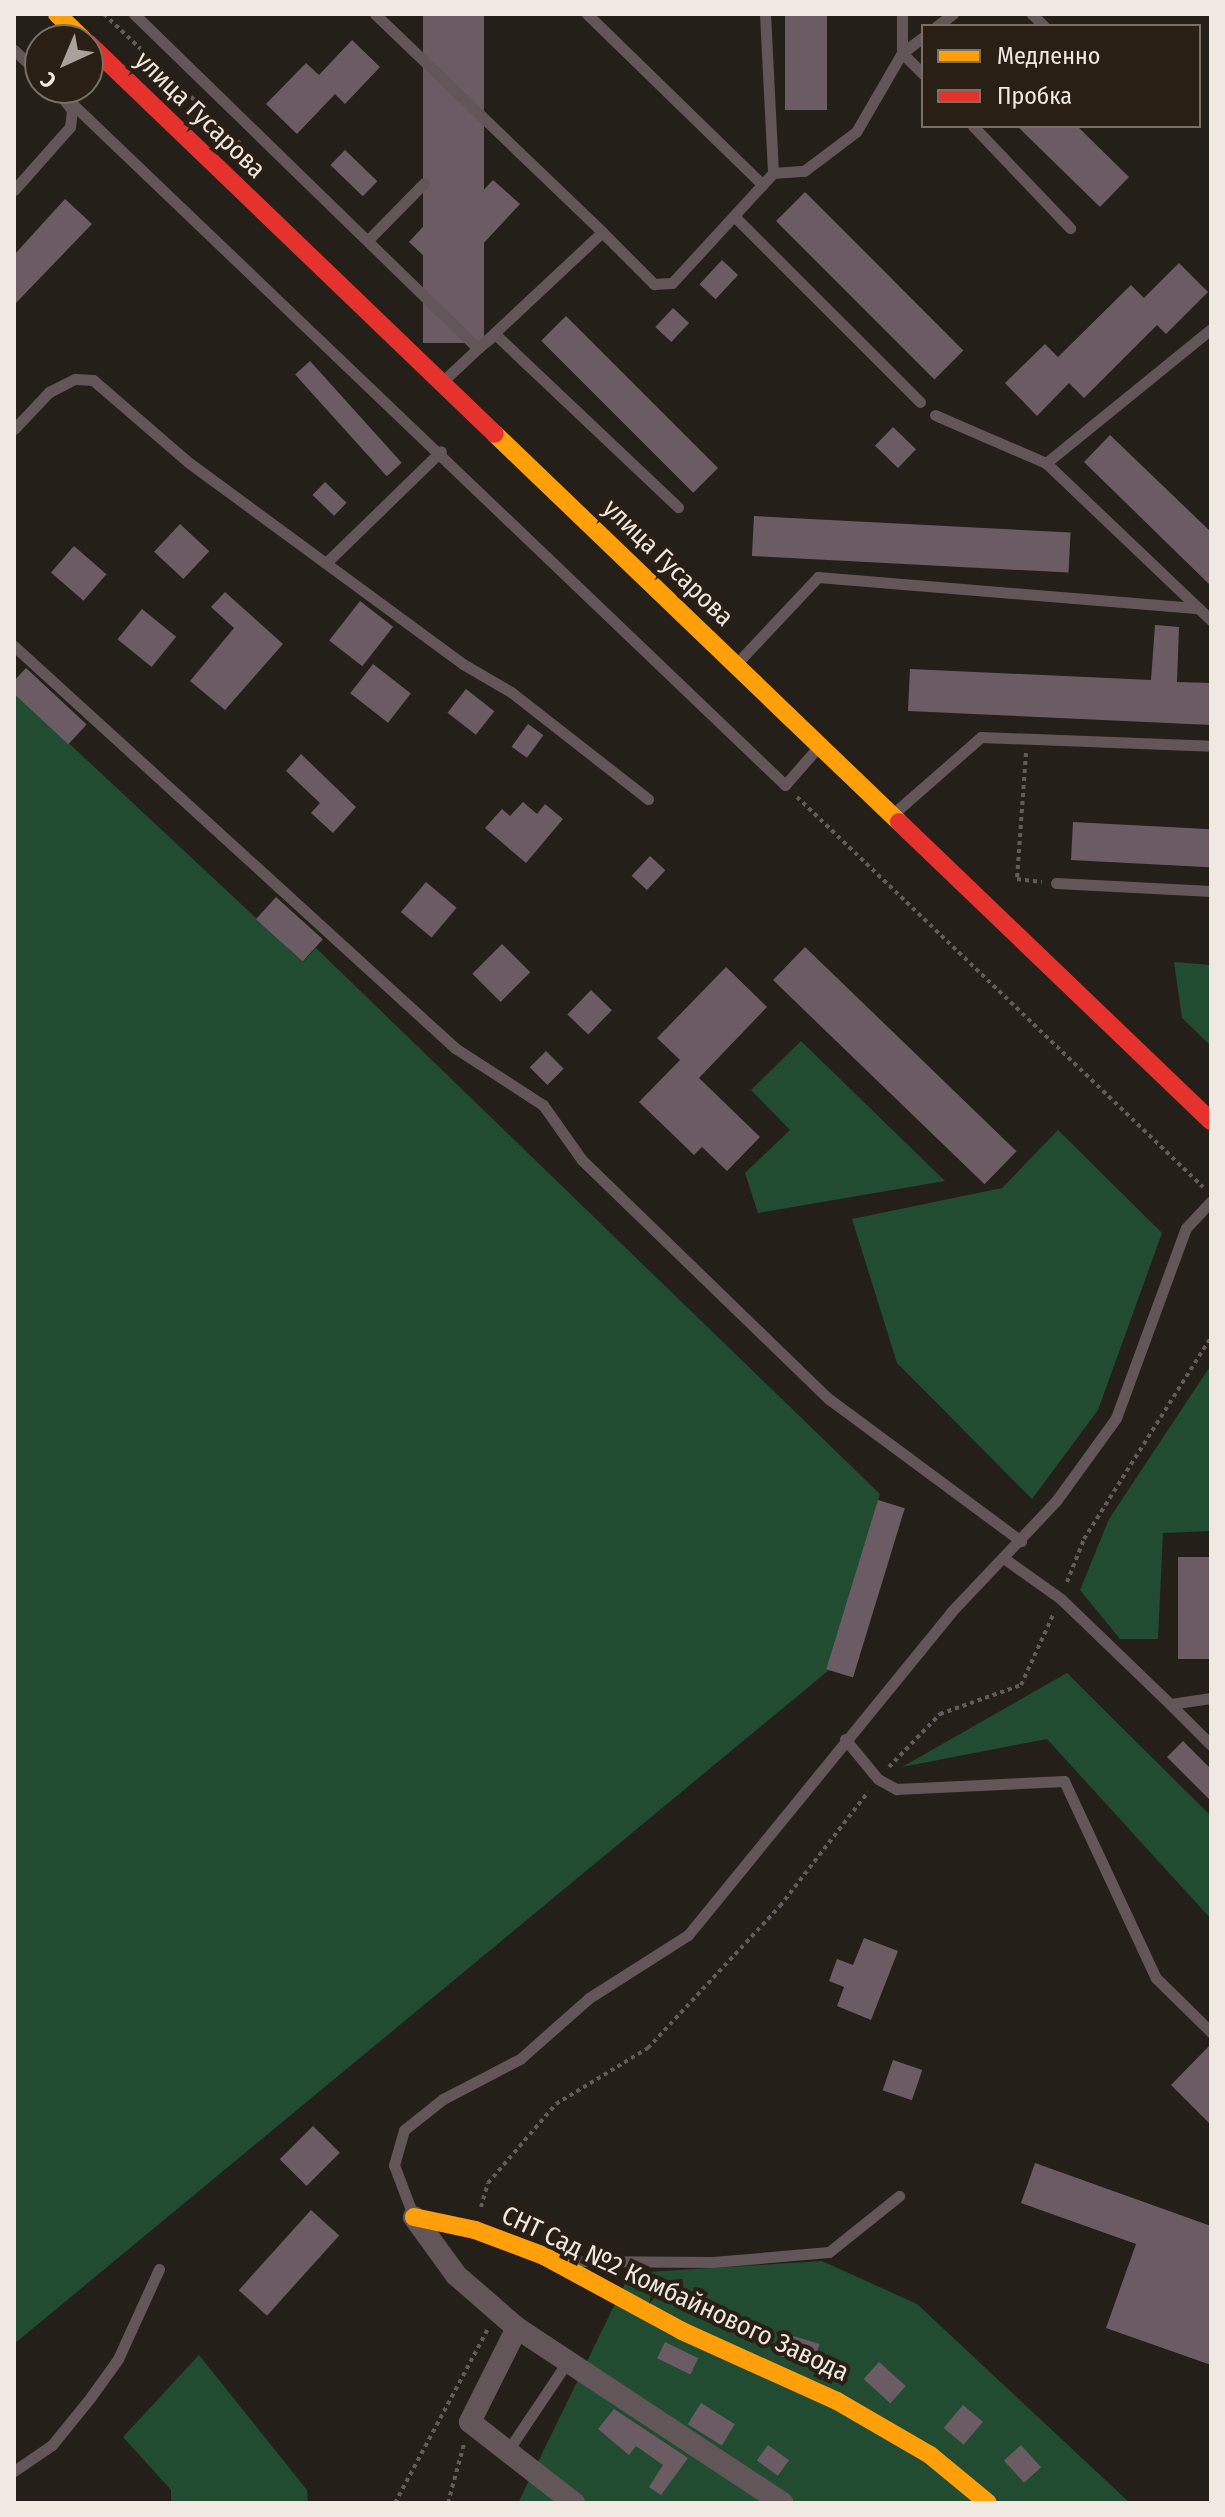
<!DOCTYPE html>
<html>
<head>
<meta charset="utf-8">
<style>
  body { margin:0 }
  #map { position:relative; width:1225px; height:2517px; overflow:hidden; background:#241f19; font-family:"Fira Sans Condensed",sans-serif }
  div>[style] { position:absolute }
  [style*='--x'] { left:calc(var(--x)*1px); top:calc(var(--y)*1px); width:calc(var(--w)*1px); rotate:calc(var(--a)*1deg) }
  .green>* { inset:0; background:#214c32 }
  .building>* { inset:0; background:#6b5c64; transform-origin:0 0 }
  .path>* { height:4px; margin-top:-2px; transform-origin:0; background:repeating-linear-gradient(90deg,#635a5a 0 4px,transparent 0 8px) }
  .lane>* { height:11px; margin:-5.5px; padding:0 5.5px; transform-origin:5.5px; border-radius:5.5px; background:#635658 }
  .street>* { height:22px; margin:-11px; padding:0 11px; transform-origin:11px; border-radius:11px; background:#635658 }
  .slow>* { height:18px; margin:-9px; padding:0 9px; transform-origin:9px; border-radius:9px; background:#ff9f0a }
  .jam>* { height:18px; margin:-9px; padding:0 9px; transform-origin:9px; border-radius:9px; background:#e5322d }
  span { translate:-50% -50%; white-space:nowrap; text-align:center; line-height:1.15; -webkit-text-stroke:8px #291f14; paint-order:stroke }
  .street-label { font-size:26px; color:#f0e9e2 }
  .frame { position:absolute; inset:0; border:16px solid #f0e9e2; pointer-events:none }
  .legend { position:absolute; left:921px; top:24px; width:280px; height:104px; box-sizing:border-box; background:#291f14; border:2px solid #797066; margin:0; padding:10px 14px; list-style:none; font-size:24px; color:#f0e9e2 }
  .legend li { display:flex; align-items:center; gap:16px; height:40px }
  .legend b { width:40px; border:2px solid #797066 }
  .north { position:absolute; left:24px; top:24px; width:80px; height:80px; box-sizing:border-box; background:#291f14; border:2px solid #797066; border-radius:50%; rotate:224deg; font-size:22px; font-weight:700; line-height:32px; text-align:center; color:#f0e9e2 }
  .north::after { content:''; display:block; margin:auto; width:28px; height:36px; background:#a9a29c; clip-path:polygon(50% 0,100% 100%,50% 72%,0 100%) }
</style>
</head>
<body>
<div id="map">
  <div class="green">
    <div style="clip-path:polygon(14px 692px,303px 962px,316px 948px,880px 1494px,829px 1670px,14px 2344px)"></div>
    <div style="clip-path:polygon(1174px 962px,1211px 965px,1211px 1046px,1182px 1018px)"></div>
    <div style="clip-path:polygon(801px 1041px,945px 1181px,758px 1213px,745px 1173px,790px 1130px,751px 1090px)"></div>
    <div style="clip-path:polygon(1058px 1130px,1162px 1233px,1098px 1410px,1032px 1499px,897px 1363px,852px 1219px,1002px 1188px)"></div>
    <div style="clip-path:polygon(1211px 1365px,1211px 1531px,1163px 1533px,1158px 1639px,1120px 1639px,1080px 1590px,1109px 1519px)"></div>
    <div style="clip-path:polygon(1067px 1673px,1211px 1816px,1211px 1919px,1047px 1739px,902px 1767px)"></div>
    <div style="clip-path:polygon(822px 2261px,917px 2304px,1130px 2503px,518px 2503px,630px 2273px)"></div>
    <div style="clip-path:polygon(199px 2355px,307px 2490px,308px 2503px,171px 2503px,171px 2490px,123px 2437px)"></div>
  </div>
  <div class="building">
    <div style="left:423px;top:14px;width:61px;height:329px"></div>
    <div style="left:785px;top:14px;width:42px;height:96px"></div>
    <div style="clip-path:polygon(352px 40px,380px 67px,345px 104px,335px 94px,297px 134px,266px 104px,306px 63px,319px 75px)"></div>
    <div style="clip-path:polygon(1017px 126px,1077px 126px,1129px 177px,1100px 207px)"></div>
    <div style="left:345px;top:150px;width:45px;height:21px;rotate:44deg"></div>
    <div style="clip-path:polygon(493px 180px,520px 204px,482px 245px,473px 237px,440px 271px,409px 242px,443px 205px,457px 218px)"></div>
    <div style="left:805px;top:192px;width:224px;height:41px;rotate:45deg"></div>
    <div style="clip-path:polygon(65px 199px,92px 224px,14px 305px,14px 255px)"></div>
    <div style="left:722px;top:260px;width:22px;height:33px;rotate:43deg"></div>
    <div style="clip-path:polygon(1179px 263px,1208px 292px,1166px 334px,1157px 325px,1084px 398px,1069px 383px,1037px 416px,1005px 383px,1045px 344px,1058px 357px,1131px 285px,1144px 298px)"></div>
    <div style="left:673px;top:308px;width:22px;height:26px;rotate:43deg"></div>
    <div style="left:566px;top:316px;width:215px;height:35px;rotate:45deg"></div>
    <div style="left:310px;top:361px;width:137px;height:20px;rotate:48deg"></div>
    <div style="left:893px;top:427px;width:32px;height:26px;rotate:44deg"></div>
    <div style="clip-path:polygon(1110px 435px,1211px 532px,1211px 586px,1084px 462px)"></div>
    <div style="left:325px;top:482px;width:30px;height:18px;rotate:44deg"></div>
    <div style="left:754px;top:516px;width:317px;height:40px;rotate:3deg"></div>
    <div style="left:180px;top:524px;width:40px;height:38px;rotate:43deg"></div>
    <div style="left:74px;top:546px;width:43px;height:35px;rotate:41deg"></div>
    <div style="clip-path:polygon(225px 592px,283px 644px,225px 710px,190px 681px,234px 628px,211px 607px)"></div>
    <div style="left:360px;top:601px;width:42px;height:50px;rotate:38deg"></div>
    <div style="left:142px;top:609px;width:44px;height:39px;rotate:39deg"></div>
    <div style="clip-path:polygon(1155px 625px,1179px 627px,1177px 682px,1211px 683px,1211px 725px,908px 711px,910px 669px,1151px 680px)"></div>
    <div style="left:373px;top:664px;width:48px;height:37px;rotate:38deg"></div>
    <div style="left:26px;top:668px;width:83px;height:27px;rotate:43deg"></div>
    <div style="left:466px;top:689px;width:36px;height:30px;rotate:38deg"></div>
    <div style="left:528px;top:724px;width:19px;height:28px;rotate:36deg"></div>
    <div style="clip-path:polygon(301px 754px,356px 807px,333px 833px,311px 813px,320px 803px,286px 771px)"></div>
    <div style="clip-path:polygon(523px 802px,537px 814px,545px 804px,563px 819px,526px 863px,485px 828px,502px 809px,510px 816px)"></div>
    <div style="left:1073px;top:822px;width:138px;height:38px;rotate:3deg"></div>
    <div style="left:650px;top:856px;width:21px;height:27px;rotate:43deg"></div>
    <div style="left:426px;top:882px;width:40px;height:39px;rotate:40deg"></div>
    <div style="left:276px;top:897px;width:63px;height:30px;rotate:42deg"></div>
    <div style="left:502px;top:944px;width:40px;height:42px;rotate:45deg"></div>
    <div style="left:805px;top:947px;width:294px;height:46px;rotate:44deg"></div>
    <div style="clip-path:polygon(726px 967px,767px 1007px,699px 1078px,760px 1137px,727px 1171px,702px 1147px,694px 1155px,639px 1102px,680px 1060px,657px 1038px)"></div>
    <div style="left:591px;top:990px;width:29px;height:34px;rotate:44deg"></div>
    <div style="left:546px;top:1051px;width:25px;height:23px;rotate:45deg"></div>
    <div style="left:878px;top:1500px;width:28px;height:177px;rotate:17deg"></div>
    <div style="left:1211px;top:1557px;width:102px;height:33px;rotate:90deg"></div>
    <div style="clip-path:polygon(1183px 1741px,1211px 1769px,1211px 1801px,1167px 1757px)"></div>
    <div style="clip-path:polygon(864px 1938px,898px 1951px,871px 2020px,837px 2006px,844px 1987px,829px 1981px,837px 1959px,853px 1965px)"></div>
    <div style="clip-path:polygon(1211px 2044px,1211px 2125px,1171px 2085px)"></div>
    <div style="left:893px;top:2060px;width:31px;height:32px;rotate:19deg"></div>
    <div style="left:313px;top:2126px;width:38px;height:47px;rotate:45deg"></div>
    <div style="clip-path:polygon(1035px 2163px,1211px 2226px,1211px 2365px,1106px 2328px,1136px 2244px,1021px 2203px)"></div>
    <div style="left:311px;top:2210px;width:38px;height:108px;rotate:42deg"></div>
    <div style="left:787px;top:2334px;width:34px;height:23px;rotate:17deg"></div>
    <div style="left:665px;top:2342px;width:37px;height:18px;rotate:26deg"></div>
    <div style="left:879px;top:2362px;width:36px;height:23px;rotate:42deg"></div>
    <div style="left:701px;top:2403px;width:40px;height:25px;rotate:32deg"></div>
    <div style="left:963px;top:2405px;width:26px;height:30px;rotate:40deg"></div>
    <div style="clip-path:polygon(614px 2409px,688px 2458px,661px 2495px,649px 2487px,663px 2465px,636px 2446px,629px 2455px,598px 2429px)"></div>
    <div style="left:768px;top:2445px;width:26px;height:19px;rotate:36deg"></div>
    <div style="left:1021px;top:2445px;width:30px;height:23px;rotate:48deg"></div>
  </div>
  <div class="path">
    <div style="--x:104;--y:14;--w:199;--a:43.6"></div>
    <div style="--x:1026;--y:753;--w:126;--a:94.1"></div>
    <div style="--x:1017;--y:879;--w:25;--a:7"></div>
    <div style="--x:797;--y:797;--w:563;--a:43.85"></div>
    <div style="--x:1067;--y:1582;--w:46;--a:-68.4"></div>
    <div style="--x:1084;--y:1539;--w:239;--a:-57.8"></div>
    <div style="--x:889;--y:1767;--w:74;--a:-46.1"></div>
    <div style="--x:940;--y:1714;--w:86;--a:-19.7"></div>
    <div style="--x:1021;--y:1685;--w:79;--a:-65.4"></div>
    <div style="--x:481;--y:2207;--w:25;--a:-74"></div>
    <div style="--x:488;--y:2183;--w:104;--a:-49.3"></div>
    <div style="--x:556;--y:2104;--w:108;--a:-31.3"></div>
    <div style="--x:648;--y:2048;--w:194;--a:-47.1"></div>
    <div style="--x:780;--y:1906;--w:144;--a:-52.3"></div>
    <div style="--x:140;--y:2503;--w:16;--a:0"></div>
    <div style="--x:395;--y:2503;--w:197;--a:-61.9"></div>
    <div style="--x:448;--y:2503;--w:61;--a:-74.8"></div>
  </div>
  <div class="lane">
    <div style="--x:134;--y:14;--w:479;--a:44.2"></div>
    <div style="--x:478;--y:348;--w:22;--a:-39"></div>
    <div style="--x:495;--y:334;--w:252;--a:43.4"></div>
    <div style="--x:375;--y:14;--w:315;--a:43.8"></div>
    <div style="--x:587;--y:14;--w:245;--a:44.2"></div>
    <div style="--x:765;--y:14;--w:159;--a:87.1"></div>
    <div style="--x:902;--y:14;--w:39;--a:90"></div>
    <div style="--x:902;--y:53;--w:30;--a:45"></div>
    <div style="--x:1032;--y:14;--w:17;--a:45"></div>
    <div style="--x:937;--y:26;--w:20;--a:-37"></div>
    <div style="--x:14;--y:50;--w:35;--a:43"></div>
    <div style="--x:62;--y:94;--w:1000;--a:43.7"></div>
    <div style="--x:785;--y:785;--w:52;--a:-48.9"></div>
    <div style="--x:973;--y:126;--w:141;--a:46.4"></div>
    <div style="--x:14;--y:190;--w:84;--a:-48.4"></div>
    <div style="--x:70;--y:127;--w:17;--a:-83"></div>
    <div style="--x:72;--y:110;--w:28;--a:-128"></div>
    <div style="--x:734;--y:216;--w:263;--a:45"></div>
    <div style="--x:370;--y:238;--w:77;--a:-45.5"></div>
    <div style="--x:1211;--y:329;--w:213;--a:140.9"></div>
    <div style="--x:1046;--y:463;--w:228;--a:43.6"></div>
    <div style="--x:443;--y:381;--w:218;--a:-43.1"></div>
    <div style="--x:602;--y:232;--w:74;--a:45"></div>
    <div style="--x:654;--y:284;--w:18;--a:-3"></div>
    <div style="--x:672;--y:283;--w:149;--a:-47.4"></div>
    <div style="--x:773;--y:173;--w:31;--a:-4"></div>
    <div style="--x:804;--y:171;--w:65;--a:-36.9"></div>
    <div style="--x:856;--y:132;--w:91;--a:-59.8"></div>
    <div style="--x:902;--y:53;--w:26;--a:-37"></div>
    <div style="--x:935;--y:415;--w:121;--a:23.4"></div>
    <div style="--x:14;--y:429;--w:51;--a:-46.6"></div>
    <div style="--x:49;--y:392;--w:29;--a:-27"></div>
    <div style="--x:75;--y:379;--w:18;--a:3"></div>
    <div style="--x:93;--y:380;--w:125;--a:40.8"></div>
    <div style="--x:188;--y:462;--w:341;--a:36.3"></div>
    <div style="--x:463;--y:664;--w:56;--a:30.3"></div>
    <div style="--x:511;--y:692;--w:174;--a:38"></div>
    <div style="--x:329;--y:560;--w:156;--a:-44.2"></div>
    <div style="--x:14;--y:646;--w:597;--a:42.35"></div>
    <div style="--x:455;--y:1048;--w:105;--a:32.9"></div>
    <div style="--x:543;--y:1105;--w:67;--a:54.7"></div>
    <div style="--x:582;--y:1160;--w:344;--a:44.1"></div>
    <div style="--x:829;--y:1399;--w:239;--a:36.5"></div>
    <div style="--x:738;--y:662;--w:117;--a:-46.7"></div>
    <div style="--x:818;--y:577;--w:382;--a:4.7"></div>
    <div style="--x:893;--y:814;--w:117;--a:-41.2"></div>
    <div style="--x:981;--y:737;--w:230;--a:2.2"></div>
    <div style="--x:1056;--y:883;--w:155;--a:3"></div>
    <div style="--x:1005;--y:1559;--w:69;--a:35.5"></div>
    <div style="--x:1061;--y:1599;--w:151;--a:43.9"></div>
    <div style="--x:1211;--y:1698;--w:41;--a:171.7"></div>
    <div style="--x:1170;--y:1704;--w:58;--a:45"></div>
    <div style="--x:845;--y:1739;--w:52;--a:50.5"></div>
    <div style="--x:878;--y:1779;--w:21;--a:29"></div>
    <div style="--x:896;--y:1789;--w:168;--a:-2.7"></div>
    <div style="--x:1064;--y:1781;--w:217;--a:65"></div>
    <div style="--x:1156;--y:1978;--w:77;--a:44.5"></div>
    <div style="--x:413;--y:2215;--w:53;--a:-110.8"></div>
    <div style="--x:394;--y:2165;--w:36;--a:-74"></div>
    <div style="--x:404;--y:2130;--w:50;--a:-38.5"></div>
    <div style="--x:443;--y:2099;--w:87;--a:-27.5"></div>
    <div style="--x:520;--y:2059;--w:92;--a:-41.5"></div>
    <div style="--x:589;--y:1998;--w:117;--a:-32.5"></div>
    <div style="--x:688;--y:1935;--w:417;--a:-50.8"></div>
    <div style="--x:951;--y:1612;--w:153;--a:-46.6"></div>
    <div style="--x:1056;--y:1501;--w:102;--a:-54.1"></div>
    <div style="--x:1116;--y:1418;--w:202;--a:-69.8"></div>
    <div style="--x:1186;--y:1228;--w:37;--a:-47"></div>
    <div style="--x:576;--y:2261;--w:137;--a:0.4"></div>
    <div style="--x:713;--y:2262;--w:116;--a:-4.9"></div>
    <div style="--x:829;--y:2252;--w:90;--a:-38.7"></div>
    <div style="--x:509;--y:2449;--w:106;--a:-56.2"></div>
    <div style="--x:14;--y:2471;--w:46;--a:-34.4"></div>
    <div style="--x:52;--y:2445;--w:60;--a:-51"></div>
    <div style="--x:90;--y:2398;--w:48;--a:-54.3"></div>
    <div style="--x:118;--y:2359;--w:99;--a:-65.5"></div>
  </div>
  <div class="street">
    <div style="--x:414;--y:2217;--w:72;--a:54.1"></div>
    <div style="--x:456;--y:2275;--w:81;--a:41"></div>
    <div style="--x:517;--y:2328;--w:105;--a:116.6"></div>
    <div style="--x:470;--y:2422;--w:132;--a:37.9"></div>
    <div style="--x:517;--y:2328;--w:318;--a:33.4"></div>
  </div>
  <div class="slow">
    <div style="--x:57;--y:14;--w:37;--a:44"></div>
    <div style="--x:495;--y:434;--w:560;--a:43.84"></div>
    <div style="--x:414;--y:2217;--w:62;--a:12"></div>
    <div style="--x:475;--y:2230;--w:74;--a:20.6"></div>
    <div style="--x:544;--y:2256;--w:157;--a:28.5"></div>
    <div style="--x:682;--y:2331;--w:170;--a:24.3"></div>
    <div style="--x:837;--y:2401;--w:108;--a:30.1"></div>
    <div style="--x:930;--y:2455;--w:75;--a:39.6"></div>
  </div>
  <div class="jam">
    <div style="--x:88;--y:43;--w:564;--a:43.85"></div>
    <div style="--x:899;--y:822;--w:432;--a:43.8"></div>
  </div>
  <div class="street-label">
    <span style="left:200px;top:115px;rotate:44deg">улица Гусарова</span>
    <span style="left:668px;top:563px;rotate:44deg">улица Гусарова</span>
    <span style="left:675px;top:2294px;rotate:25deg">СНТ Сад №2 Комбайнового Завода</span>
  </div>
  <div class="frame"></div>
  <ul class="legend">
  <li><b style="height:10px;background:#ff9f0a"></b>Медленно</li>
  <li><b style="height:10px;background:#e5322d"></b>Пробка</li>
  </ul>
  <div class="north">С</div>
</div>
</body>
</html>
